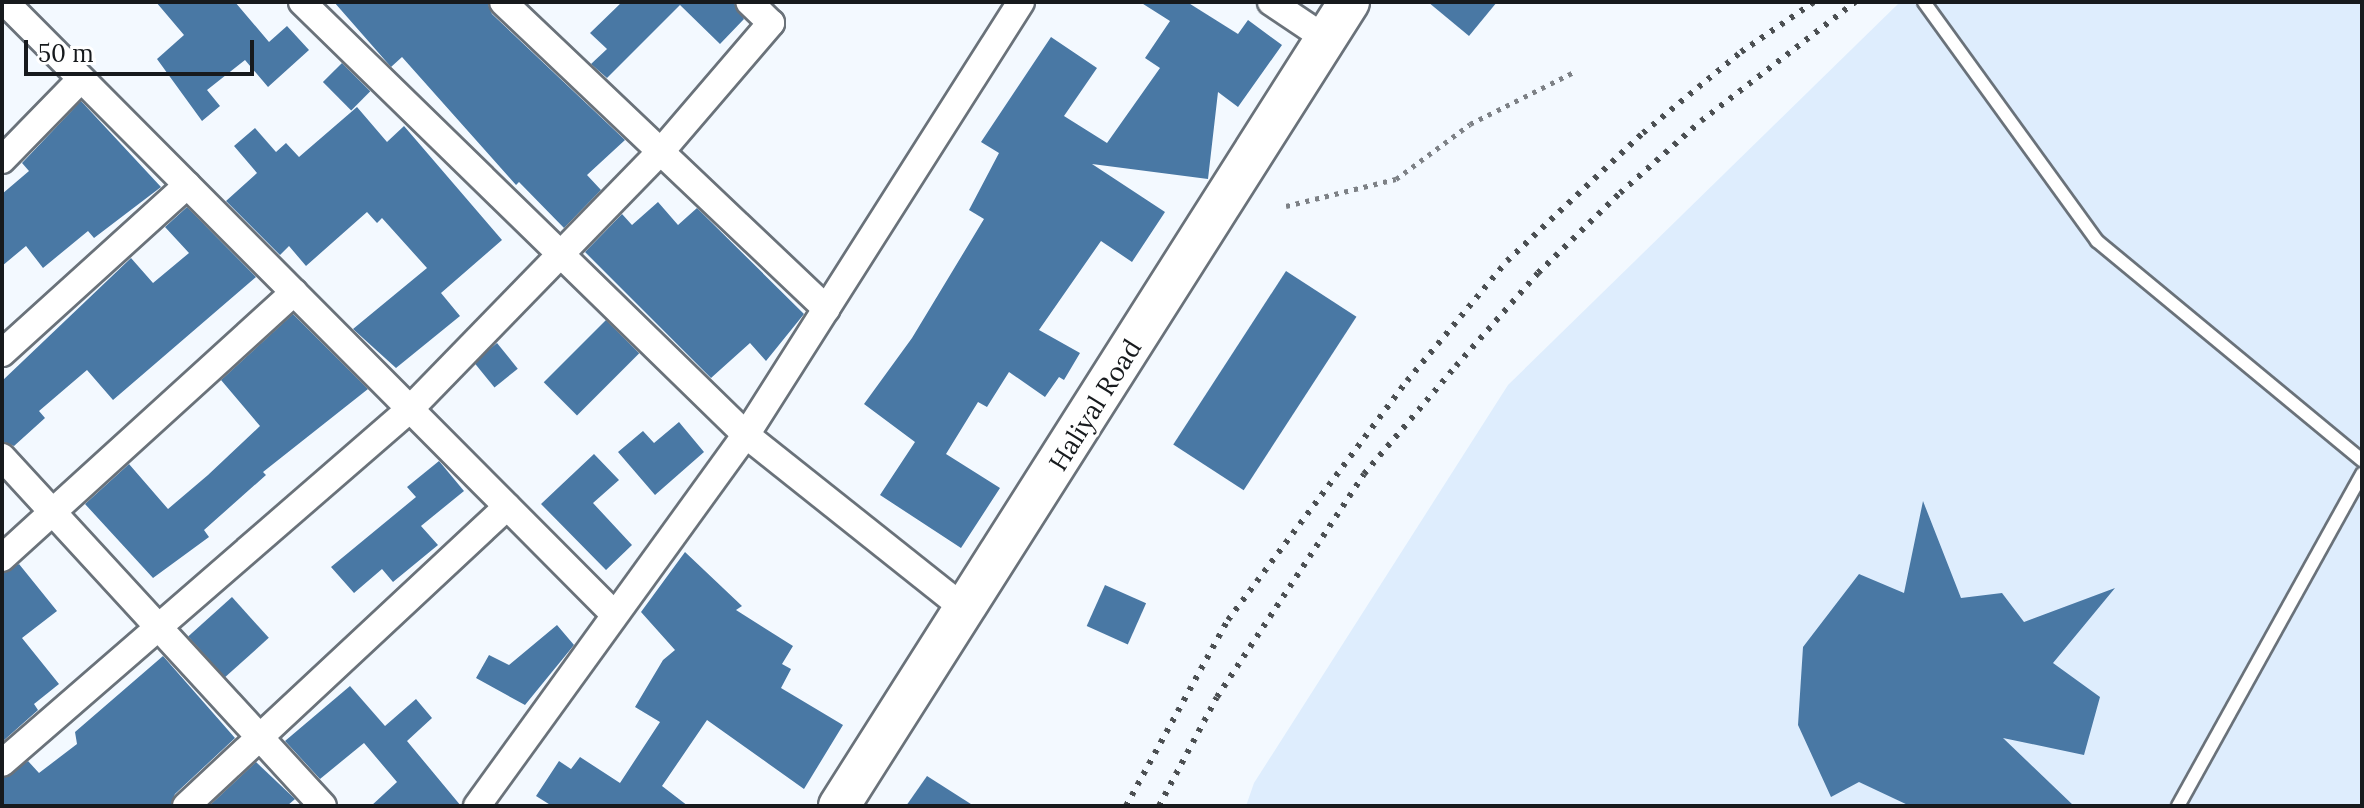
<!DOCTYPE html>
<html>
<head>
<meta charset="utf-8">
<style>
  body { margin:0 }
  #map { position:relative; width:2364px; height:808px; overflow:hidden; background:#f3f9ff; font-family:Lora,serif }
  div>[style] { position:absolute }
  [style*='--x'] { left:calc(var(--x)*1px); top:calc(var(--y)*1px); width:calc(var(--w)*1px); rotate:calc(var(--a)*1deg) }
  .built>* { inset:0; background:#deedfd }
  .building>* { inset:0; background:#4978a4; transform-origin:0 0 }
  .path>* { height:5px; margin-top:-2.5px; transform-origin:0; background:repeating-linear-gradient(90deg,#7d8186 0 4px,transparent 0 10px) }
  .roads { filter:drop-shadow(2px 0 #6a727a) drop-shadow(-2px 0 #6a727a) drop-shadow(0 2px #6a727a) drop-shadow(0 -2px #6a727a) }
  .lane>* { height:12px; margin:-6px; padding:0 6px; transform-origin:6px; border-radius:6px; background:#fff }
  .street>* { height:26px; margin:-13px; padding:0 13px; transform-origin:13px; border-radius:13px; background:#fff }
  .primary>* { height:40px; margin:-20px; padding:0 20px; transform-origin:20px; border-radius:20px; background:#fff }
  .rail>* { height:6px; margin-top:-3px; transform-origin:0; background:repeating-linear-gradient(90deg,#4b4f52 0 4px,transparent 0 12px) }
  span { translate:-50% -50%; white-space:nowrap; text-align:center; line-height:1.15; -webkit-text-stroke:6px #fff; paint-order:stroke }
  .street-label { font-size:26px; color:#171a1d }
  .frame { position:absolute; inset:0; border:4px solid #171a1d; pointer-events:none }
  .scale { position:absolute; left:24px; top:40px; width:230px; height:36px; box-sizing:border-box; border:4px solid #171a1d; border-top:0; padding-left:10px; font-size:24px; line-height:28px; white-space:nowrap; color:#171a1d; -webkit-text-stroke:6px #fff; paint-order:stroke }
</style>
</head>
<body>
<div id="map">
  <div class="built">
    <div style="clip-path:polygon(1900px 2px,2362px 2px,2362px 806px,1246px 806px,1254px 783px,1508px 385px)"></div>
  </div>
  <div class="building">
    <div style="clip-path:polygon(156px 2px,235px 2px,269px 42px,287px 26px,309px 50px,268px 87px,245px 60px,207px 90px,220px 106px,202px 121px,157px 59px,184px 35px)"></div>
    <div style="clip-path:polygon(334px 2px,487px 2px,492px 14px,625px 140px,587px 175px,601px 190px,564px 228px,519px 182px,516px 185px,402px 57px,391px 67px)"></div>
    <div style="clip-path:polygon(622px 2px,733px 2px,744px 19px,720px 44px,680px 5px,607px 78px,591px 64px,607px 49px,590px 33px)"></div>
    <div style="clip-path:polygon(1140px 2px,1187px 2px,1238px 34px,1248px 20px,1282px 45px,1238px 107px,1218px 92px,1208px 179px,1092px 164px,1165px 212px,1132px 262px,1101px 241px,1039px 330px,1080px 353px,1064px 380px,1059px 377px,1045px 397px,1009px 372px,987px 407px,978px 402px,946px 454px,1000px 488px,961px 548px,880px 495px,915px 442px,864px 404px,912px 338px,984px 219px,969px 210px,999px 153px,981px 142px,1051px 37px,1097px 68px,1064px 116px,1107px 143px,1160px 68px,1145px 58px,1170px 21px)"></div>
    <div style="clip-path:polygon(1428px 2px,1497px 2px,1469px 36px)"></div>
    <div style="left:342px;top:63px;width:40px;height:27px;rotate:45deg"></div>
    <div style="clip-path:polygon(81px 101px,161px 187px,94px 238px,88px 231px,43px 268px,26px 246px,2px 266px,2px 194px,29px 171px,22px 163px)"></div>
    <div style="clip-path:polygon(357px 107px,387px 142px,404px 126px,502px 240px,441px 293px,460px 316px,396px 368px,353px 329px,427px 268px,382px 218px,377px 223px,367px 212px,306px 266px,289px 246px,280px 255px,226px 201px,257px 173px,234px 146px,255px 128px,276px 152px,286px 143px,299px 157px)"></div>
    <div style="clip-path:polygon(658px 202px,678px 225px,697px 208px,804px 314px,766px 361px,750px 343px,711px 378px,585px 252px,622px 214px,632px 225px)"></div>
    <div style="clip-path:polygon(187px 207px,256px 277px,113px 400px,87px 370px,39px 411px,45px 418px,14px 446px,2px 441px,2px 381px,131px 258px,153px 283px,189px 253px,165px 227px)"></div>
    <div style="left:1286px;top:271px;width:84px;height:207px;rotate:33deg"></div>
    <div style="clip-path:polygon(293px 314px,368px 389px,263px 472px,266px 475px,204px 530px,209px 537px,153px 578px,85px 504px,129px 464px,168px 509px,208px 475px,260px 426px,221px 380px)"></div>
    <div style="left:606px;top:320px;width:47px;height:88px;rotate:45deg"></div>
    <div style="left:497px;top:343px;width:33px;height:30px;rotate:51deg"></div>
    <div style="clip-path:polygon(679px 422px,704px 452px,655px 495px,618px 452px,643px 431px,654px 443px)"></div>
    <div style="clip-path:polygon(594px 454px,619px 480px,593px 503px,632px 545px,606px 570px,541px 504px)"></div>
    <div style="clip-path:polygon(439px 461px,464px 491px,421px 526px,438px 545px,393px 582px,382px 569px,354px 593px,331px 567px,416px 497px,407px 487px)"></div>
    <div style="clip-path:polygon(1923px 501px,1961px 598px,2002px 593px,2024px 622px,2115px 588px,2053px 663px,2100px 697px,2084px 755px,2003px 738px,2074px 806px,1910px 806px,1859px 782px,1831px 797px,1798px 725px,1803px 647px,1859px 574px,1904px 593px)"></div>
    <div style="clip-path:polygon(685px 552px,742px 606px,736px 610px,793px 646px,782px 664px,791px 669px,781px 688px,843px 725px,804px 789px,707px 720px,662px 786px,688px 806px,552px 806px,536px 796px,559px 761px,571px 769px,580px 757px,620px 783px,660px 722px,635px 707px,663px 660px,675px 650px,641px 612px)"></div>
    <div style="clip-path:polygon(19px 564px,57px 611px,22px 638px,59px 684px,34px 704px,38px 710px,2px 742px,2px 574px)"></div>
    <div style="left:1105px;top:585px;width:45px;height:45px;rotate:24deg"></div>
    <div style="left:232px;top:597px;width:55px;height:59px;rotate:48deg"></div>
    <div style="clip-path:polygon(557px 625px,574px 645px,525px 705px,476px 678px,489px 655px,509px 665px)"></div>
    <div style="clip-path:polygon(163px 656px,235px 738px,175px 794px,170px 806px,2px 806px,2px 779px,28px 761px,39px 773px,77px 744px,75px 732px)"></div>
    <div style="clip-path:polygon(350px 686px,385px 726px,416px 699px,432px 718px,407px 741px,461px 806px,371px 806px,397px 782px,364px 743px,320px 779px,285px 741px)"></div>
    <div style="clip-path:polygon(256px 762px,295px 799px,287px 806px,209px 806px)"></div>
    <div style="clip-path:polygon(927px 776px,974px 806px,906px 806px)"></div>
  </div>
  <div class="path">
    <div style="--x:1286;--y:206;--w:113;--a:-13.8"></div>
    <div style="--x:1396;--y:179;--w:92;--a:-36.6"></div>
    <div style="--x:1470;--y:124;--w:119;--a:-26.6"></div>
  </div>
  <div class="roads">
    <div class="lane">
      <div style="--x:1924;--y:2;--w:295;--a:54.1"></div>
      <div style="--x:2097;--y:241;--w:344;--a:39.6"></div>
      <div style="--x:2178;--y:806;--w:380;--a:-61"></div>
    </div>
    <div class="street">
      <div style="--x:5;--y:2;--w:863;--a:45.14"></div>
      <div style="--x:302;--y:2;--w:620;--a:44.28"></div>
      <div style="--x:746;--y:435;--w:281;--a:38.5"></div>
      <div style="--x:503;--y:2;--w:446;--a:43.5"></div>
      <div style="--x:1271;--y:2;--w:66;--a:33.9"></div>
      <div style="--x:2;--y:160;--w:113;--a:-45.7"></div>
      <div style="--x:2;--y:353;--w:250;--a:-42.2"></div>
      <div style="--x:2;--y:457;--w:474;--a:47.4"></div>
      <div style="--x:2;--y:558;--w:395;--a:-42.3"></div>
      <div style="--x:2;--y:763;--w:540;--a:-40.95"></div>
      <div style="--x:410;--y:409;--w:363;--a:-45.8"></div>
      <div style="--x:663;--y:149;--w:166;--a:-49.4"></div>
      <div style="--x:771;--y:23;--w:30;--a:-136"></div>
      <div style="--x:186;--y:806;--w:439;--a:-43"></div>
      <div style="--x:477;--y:806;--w:458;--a:-54.1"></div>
      <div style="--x:746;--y:435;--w:513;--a:-57.58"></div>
    </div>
    <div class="primary">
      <div style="--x:839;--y:806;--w:952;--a:-57.61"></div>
    </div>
  </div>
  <div class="rail">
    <div style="--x:1126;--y:806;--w:212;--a:-61.3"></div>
    <div style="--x:1228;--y:620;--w:299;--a:-53.2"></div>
    <div style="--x:1407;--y:381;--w:156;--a:-50.2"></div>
    <div style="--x:1507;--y:261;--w:187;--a:-43.3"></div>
    <div style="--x:1643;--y:133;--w:127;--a:-39.6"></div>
    <div style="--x:1741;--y:52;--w:88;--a:-34.4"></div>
    <div style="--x:1159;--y:806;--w:123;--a:-62"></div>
    <div style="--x:1217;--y:697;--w:267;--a:-56.6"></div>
    <div style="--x:1364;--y:474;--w:142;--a:-49.6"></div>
    <div style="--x:1456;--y:366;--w:124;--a:-48.6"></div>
    <div style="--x:1538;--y:273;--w:115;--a:-44.3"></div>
    <div style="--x:1620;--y:193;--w:108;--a:-41.6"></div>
    <div style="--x:1701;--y:121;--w:195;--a:-37.7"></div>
  </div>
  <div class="street-label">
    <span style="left:1095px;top:405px;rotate:-58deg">Haliyal Road</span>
  </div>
  <div class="frame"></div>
  <div class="scale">50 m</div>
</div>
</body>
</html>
